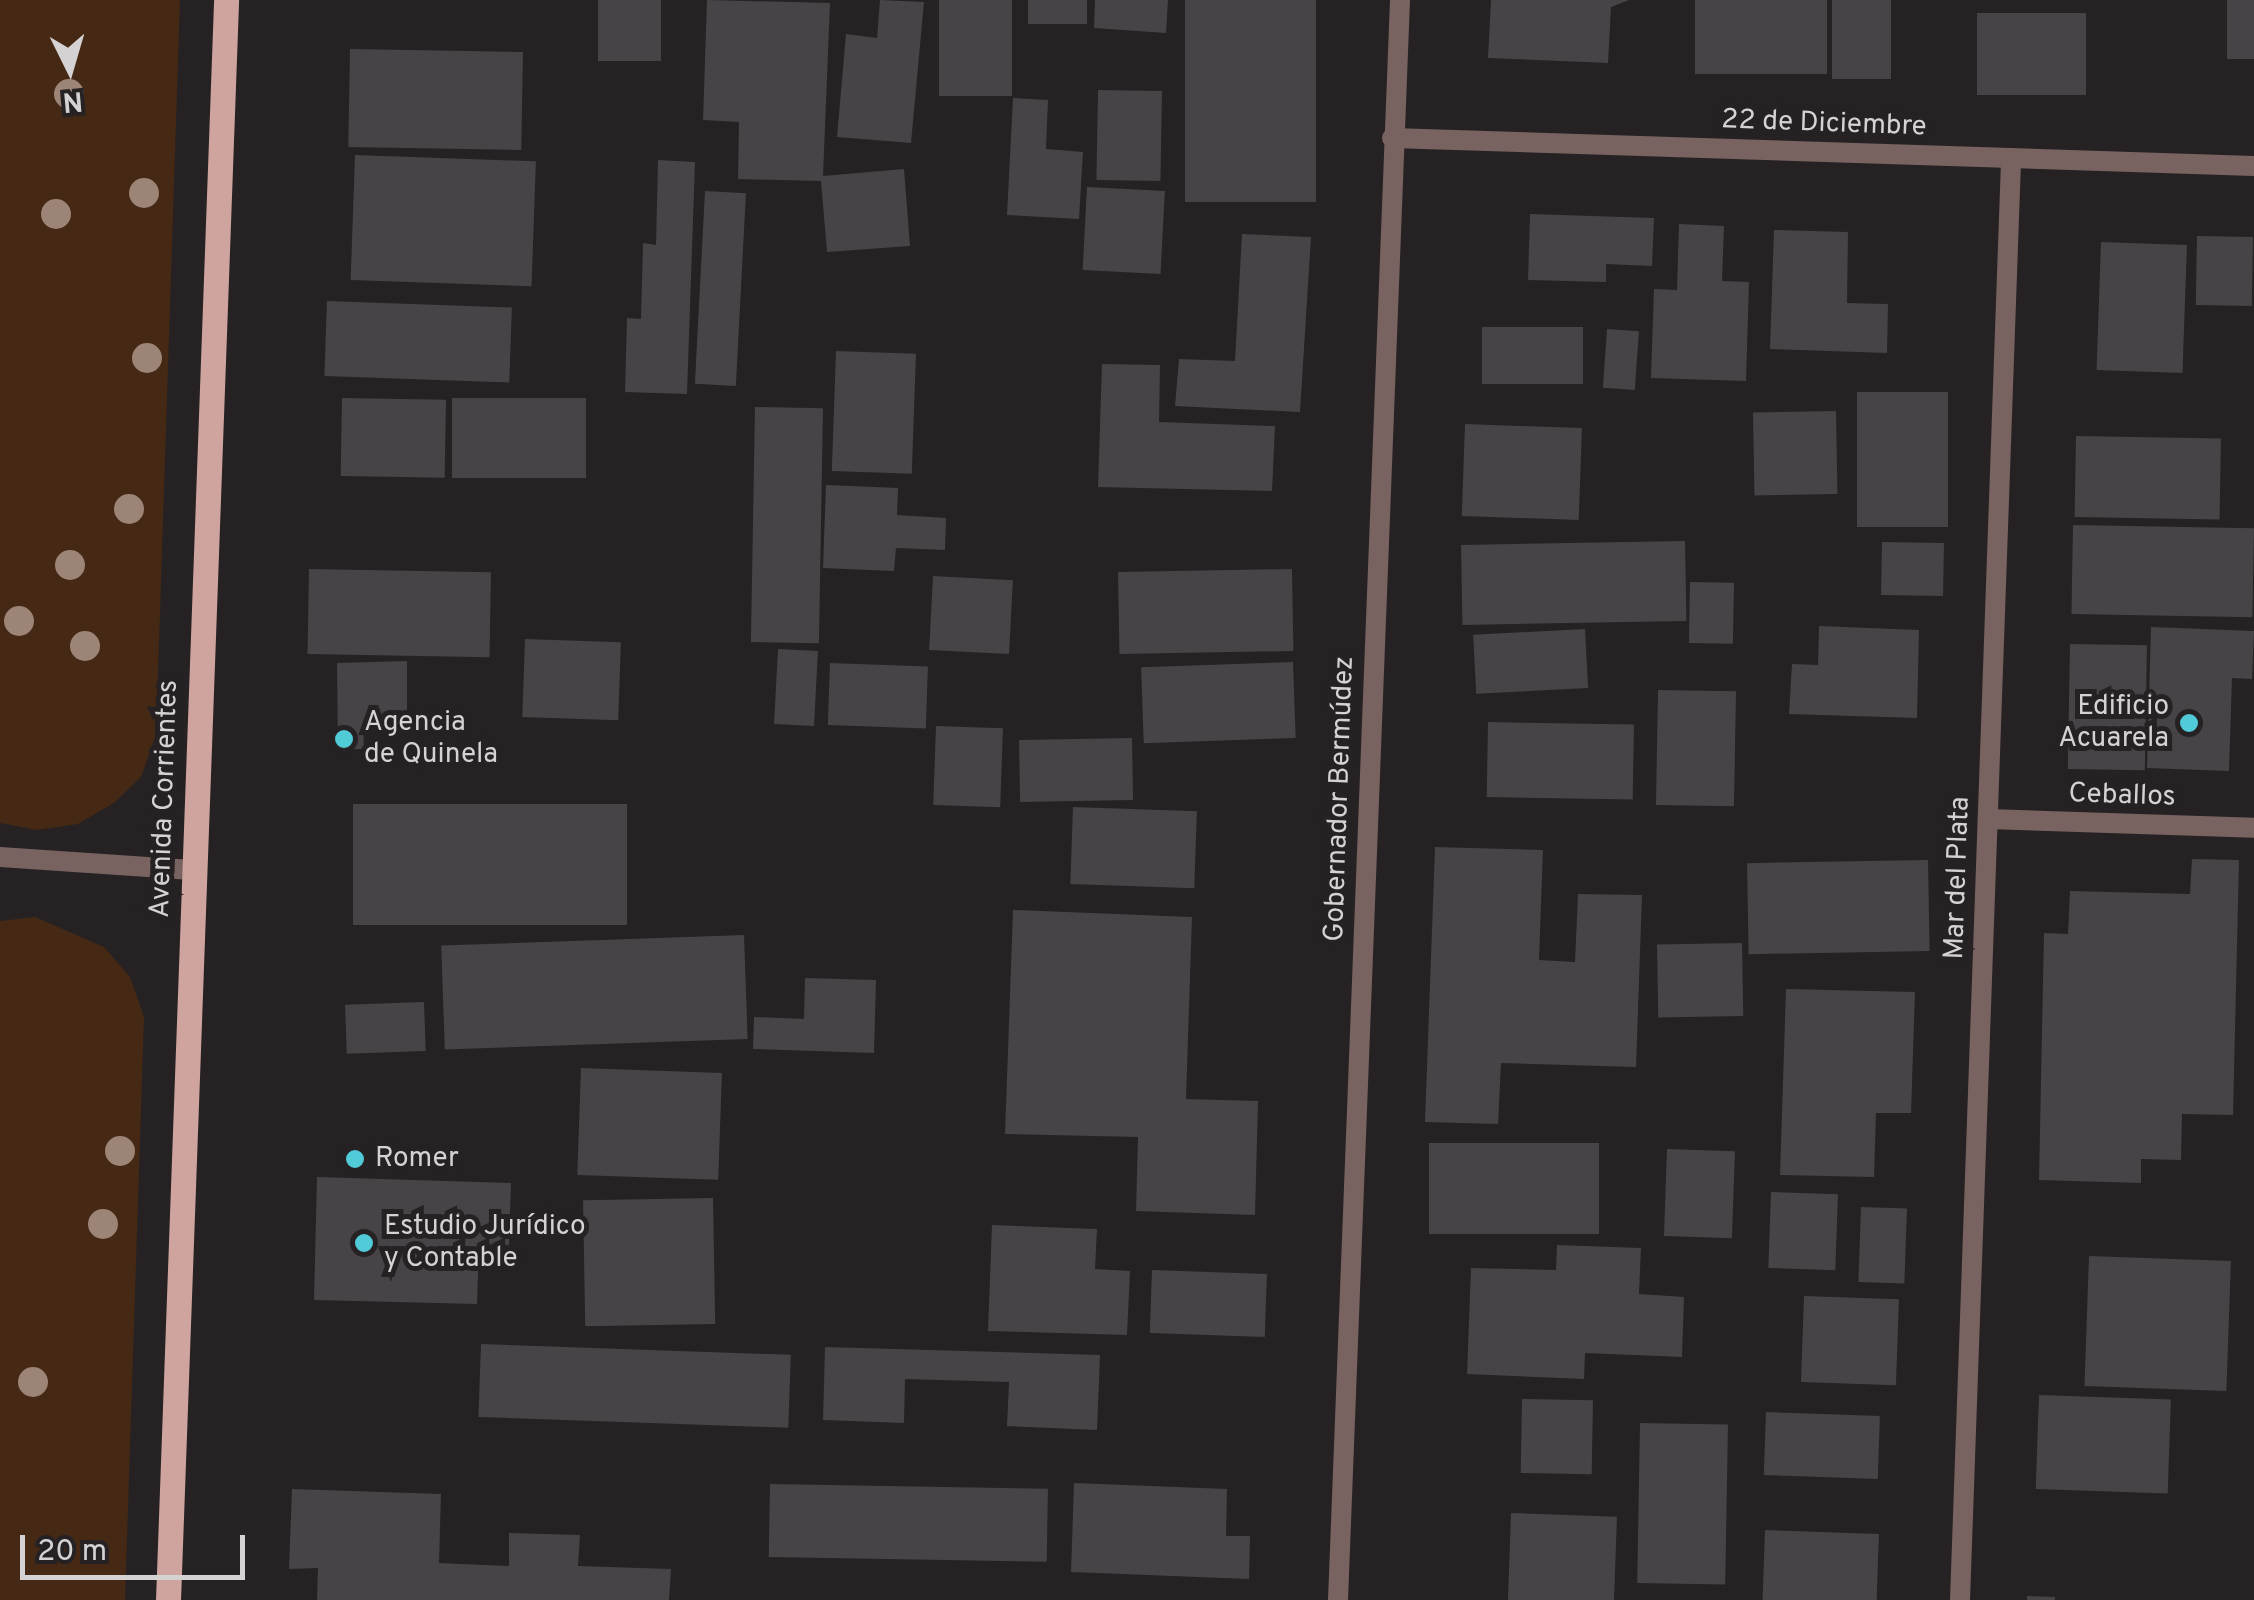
<!DOCTYPE html>
<html>
<head>
<meta charset="utf-8">
<style>
  body { margin:0 }
  #map { position:relative; width:2254px; height:1600px; overflow:hidden; background:#262223; font-family:Overpass,sans-serif }
  div>[style] { position:absolute }
  [style*='--x'] { left:calc(var(--x)*1px); top:calc(var(--y)*1px); width:calc(var(--w)*1px); rotate:calc(var(--a)*1deg) }
  .green>* { inset:0; background:#452915 }
  .building>* { inset:0; background:#474347; transform-origin:0 0 }
  .street>* { height:20px; margin:-10px; padding:0 10px; transform-origin:10px; border-radius:10px; background:#786361 }
  .primary>* { height:25px; margin:-12.5px; padding:0 12.5px; transform-origin:12.5px; border-radius:12.5px; background:#cfa49f }
  .trees>* { width:30px; height:30px; margin:-15px; border-radius:50%; background:#9c8477 }
  .dots>* { width:28px; height:28px; translate:-50% -50%; box-sizing:border-box; border:5px solid #262223; border-radius:50% }
  span { translate:-50% -50%; white-space:nowrap; text-align:center; line-height:1.15; -webkit-text-stroke:10px #262223; paint-order:stroke }
  .street-label { font-size:28px; color:#d5d2d3 }
  .poi-label { font-size:28px; color:#d5d2d3 }
  .right { translate:-100% -50%; text-align:right }
  .left { translate:0 -50%; text-align:left }
  .north { position:absolute; left:20px; top:20px; width:100px; height:100px; -webkit-text-stroke:8px #262223; paint-order:stroke; rotate:175deg; font-size:28px; font-weight:700; line-height:40px; text-align:center; color:#d5d2d3 }
  .north::after { content:''; display:block; margin:auto; width:35px; height:45px; background:#d5d2d3; clip-path:polygon(50% 0,100% 100%,50% 72%,0 100%) }
  .scale { position:absolute; left:20px; top:1535px; width:225px; height:45px; box-sizing:border-box; border:5px solid #d5d2d3; border-top:0; padding-left:12px; font-size:30px; line-height:35px; white-space:nowrap; color:#d5d2d3; -webkit-text-stroke:8px #262223; paint-order:stroke }
</style>
</head>
<body>
<div id="map">
  <div class="green">
    <div style="clip-path:polygon(0 0,180px 0,156px 735px,141px 777px,114px 803px,78px 824px,37px 830px,0 823px)"></div>
    <div style="clip-path:polygon(35px 917px,104px 947px,130px 977px,144px 1017px,125px 1600px,0 1600px,0 921px)"></div>
  </div>
  <div class="building">
    <div style="left:598px;top:0;width:63px;height:61px"></div>
    <div style="clip-path:polygon(707px 0,830px 3px,823px 176px,904px 169px,910px 246px,827px 252px,821px 181px,738px 179px,739px 122px,703px 120px)"></div>
    <div style="clip-path:polygon(880px 0,924px 2px,911px 143px,837px 137px,846px 34px,877px 38px)"></div>
    <div style="left:939px;top:0;width:73px;height:96px"></div>
    <div style="left:1028px;top:0;width:59px;height:24px"></div>
    <div style="clip-path:polygon(1095px 0,1168px 0,1166px 33px,1094px 28px)"></div>
    <div style="left:1185px;top:0;width:131px;height:202px"></div>
    <div style="clip-path:polygon(1491px 0,1629px 0,1611px 7px,1608px 63px,1488px 58px)"></div>
    <div style="left:1695px;top:0;width:132px;height:74px"></div>
    <div style="left:1832px;top:0;width:59px;height:79px"></div>
    <div style="left:2227px;top:0;width:27px;height:59px"></div>
    <div style="left:1977px;top:13px;width:109px;height:82px"></div>
    <div style="left:350px;top:49px;width:173px;height:98px;rotate:1deg"></div>
    <div style="left:1098px;top:90px;width:64px;height:90px;rotate:1deg"></div>
    <div style="clip-path:polygon(1013px 98px,1048px 100px,1046px 149px,1083px 152px,1079px 219px,1007px 215px)"></div>
    <div style="left:355px;top:155px;width:181px;height:125px;rotate:2deg"></div>
    <div style="clip-path:polygon(658px 160px,695px 162px,687px 394px,625px 392px,627px 318px,641px 319px,643px 243px,656px 245px)"></div>
    <div style="left:1087px;top:187px;width:78px;height:83px;rotate:3deg"></div>
    <div style="left:705px;top:191px;width:41px;height:193px;rotate:3deg"></div>
    <div style="clip-path:polygon(1530px 214px,1654px 218px,1652px 266px,1606px 264px,1606px 282px,1528px 280px)"></div>
    <div style="clip-path:polygon(1679px 224px,1724px 226px,1722px 281px,1749px 282px,1746px 381px,1651px 378px,1654px 289px,1677px 290px)"></div>
    <div style="clip-path:polygon(1774px 230px,1848px 232px,1847px 303px,1888px 304px,1887px 353px,1770px 349px)"></div>
    <div style="clip-path:polygon(1242px 234px,1311px 237px,1300px 412px,1175px 406px,1179px 359px,1235px 361px)"></div>
    <div style="left:2197px;top:236px;width:56px;height:69px;rotate:1deg"></div>
    <div style="left:2101px;top:242px;width:86px;height:128px;rotate:2deg"></div>
    <div style="left:327px;top:301px;width:185px;height:75px;rotate:2deg"></div>
    <div style="left:1583px;top:327px;width:57px;height:101px;rotate:90deg"></div>
    <div style="left:1607px;top:329px;width:32px;height:59px;rotate:4deg"></div>
    <div style="left:836px;top:351px;width:80px;height:120px;rotate:2deg"></div>
    <div style="clip-path:polygon(1102px 364px,1160px 365px,1159px 422px,1275px 426px,1272px 491px,1098px 487px)"></div>
    <div style="left:1948px;top:392px;width:135px;height:91px;rotate:90deg"></div>
    <div style="left:342px;top:398px;width:104px;height:78px;rotate:1deg"></div>
    <div style="left:452px;top:398px;width:134px;height:80px"></div>
    <div style="left:755px;top:407px;width:68px;height:235px;rotate:1deg"></div>
    <div style="left:1836px;top:411px;width:83px;height:83px;rotate:89deg"></div>
    <div style="left:1465px;top:424px;width:117px;height:92px;rotate:2deg"></div>
    <div style="left:2076px;top:436px;width:145px;height:81px;rotate:1deg"></div>
    <div style="clip-path:polygon(826px 485px,898px 488px,897px 515px,946px 518px,945px 550px,896px 548px,894px 571px,823px 568px)"></div>
    <div style="left:2073px;top:525px;width:181px;height:89px;rotate:1deg"></div>
    <div style="left:1685px;top:541px;width:80px;height:224px;rotate:89deg"></div>
    <div style="left:1882px;top:542px;width:62px;height:53px;rotate:1deg"></div>
    <div style="left:309px;top:569px;width:182px;height:85px;rotate:1deg"></div>
    <div style="left:1292px;top:569px;width:82px;height:174px;rotate:89deg"></div>
    <div style="left:933px;top:576px;width:80px;height:74px;rotate:3deg"></div>
    <div style="left:1690px;top:582px;width:44px;height:61px;rotate:1deg"></div>
    <div style="clip-path:polygon(1819px 626px,1919px 630px,1917px 718px,1789px 714px,1792px 664px,1818px 665px)"></div>
    <div style="clip-path:polygon(2151px 627px,2254px 631px,2252px 679px,2232px 678px,2229px 771px,2147px 768px)"></div>
    <div style="left:1585px;top:629px;width:59px;height:112px;rotate:87deg"></div>
    <div style="left:525px;top:639px;width:96px;height:78px;rotate:2deg"></div>
    <div style="left:2070px;top:644px;width:77px;height:125px;rotate:1deg"></div>
    <div style="left:778px;top:649px;width:40px;height:75px;rotate:3deg"></div>
    <div style="clip-path:polygon(407px 661px,407px 726px,363px 726px,364px 749px,338px 749px,337px 663px)"></div>
    <div style="left:1293px;top:662px;width:76px;height:152px;rotate:88deg"></div>
    <div style="left:830px;top:663px;width:98px;height:62px;rotate:2deg"></div>
    <div style="left:1658px;top:690px;width:78px;height:115px;rotate:1deg"></div>
    <div style="left:1488px;top:722px;width:146px;height:75px;rotate:1deg"></div>
    <div style="left:936px;top:726px;width:67px;height:79px;rotate:2deg"></div>
    <div style="left:1132px;top:738px;width:62px;height:113px;rotate:89deg"></div>
    <div style="left:627px;top:804px;width:121px;height:274px;rotate:90deg"></div>
    <div style="left:1073px;top:807px;width:124px;height:77px;rotate:2deg"></div>
    <div style="clip-path:polygon(1435px 847px,1543px 850px,1539px 960px,1575px 962px,1578px 894px,1642px 895px,1636px 1067px,1501px 1063px,1498px 1124px,1425px 1122px)"></div>
    <div style="clip-path:polygon(2192px 859px,2239px 860px,2233px 1115px,2182px 1114px,2181px 1160px,2141px 1159px,2141px 1183px,2039px 1180px,2044px 933px,2068px 934px,2070px 891px,2190px 894px)"></div>
    <div style="left:1928px;top:860px;width:91px;height:181px;rotate:89deg"></div>
    <div style="clip-path:polygon(1013px 910px,1192px 917px,1186px 1099px,1258px 1101px,1255px 1215px,1136px 1211px,1138px 1137px,1005px 1134px)"></div>
    <div style="left:744px;top:935px;width:104px;height:303px;rotate:88deg"></div>
    <div style="left:1742px;top:943px;width:73px;height:85px;rotate:89deg"></div>
    <div style="clip-path:polygon(805px 978px,876px 980px,874px 1053px,753px 1049px,754px 1017px,804px 1019px)"></div>
    <div style="clip-path:polygon(1786px 989px,1915px 992px,1911px 1113px,1876px 1113px,1874px 1177px,1780px 1175px)"></div>
    <div style="left:424px;top:1002px;width:49px;height:79px;rotate:88deg"></div>
    <div style="left:581px;top:1068px;width:141px;height:107px;rotate:2deg"></div>
    <div style="left:1599px;top:1143px;width:91px;height:170px;rotate:90deg"></div>
    <div style="left:1667px;top:1149px;width:68px;height:87px;rotate:2deg"></div>
    <div style="clip-path:polygon(317px 1177px,511px 1183px,509px 1245px,479px 1244px,477px 1304px,314px 1300px)"></div>
    <div style="left:1771px;top:1192px;width:67px;height:76px;rotate:2deg"></div>
    <div style="left:713px;top:1198px;width:126px;height:130px;rotate:89deg"></div>
    <div style="left:1861px;top:1207px;width:46px;height:75px;rotate:2deg"></div>
    <div style="clip-path:polygon(992px 1225px,1097px 1229px,1095px 1269px,1130px 1271px,1127px 1335px,988px 1331px)"></div>
    <div style="clip-path:polygon(1557px 1245px,1641px 1248px,1639px 1294px,1684px 1297px,1682px 1357px,1585px 1353px,1584px 1379px,1467px 1374px,1471px 1268px,1556px 1270px)"></div>
    <div style="left:2089px;top:1256px;width:142px;height:130px;rotate:2deg"></div>
    <div style="left:1152px;top:1270px;width:115px;height:63px;rotate:2deg"></div>
    <div style="left:1804px;top:1296px;width:95px;height:86px;rotate:2deg"></div>
    <div style="left:481px;top:1344px;width:310px;height:73px;rotate:2deg"></div>
    <div style="clip-path:polygon(825px 1347px,1100px 1355px,1097px 1430px,1007px 1426px,1009px 1382px,905px 1379px,904px 1423px,823px 1420px)"></div>
    <div style="left:2039px;top:1395px;width:132px;height:94px;rotate:2deg"></div>
    <div style="left:1522px;top:1399px;width:71px;height:74px;rotate:1deg"></div>
    <div style="left:1766px;top:1412px;width:114px;height:63px;rotate:2deg"></div>
    <div style="left:1640px;top:1423px;width:88px;height:160px;rotate:1deg"></div>
    <div style="clip-path:polygon(1074px 1483px,1227px 1489px,1226px 1536px,1250px 1536px,1249px 1579px,1071px 1572px)"></div>
    <div style="left:770px;top:1484px;width:278px;height:73px;rotate:1deg"></div>
    <div style="clip-path:polygon(292px 1489px,441px 1494px,439px 1563px,509px 1566px,509px 1533px,580px 1535px,578px 1566px,671px 1569px,669px 1600px,317px 1600px,318px 1568px,289px 1569px)"></div>
    <div style="left:1511px;top:1513px;width:106px;height:87px;rotate:2deg"></div>
    <div style="left:1765px;top:1530px;width:114px;height:70px;rotate:2deg"></div>
    <div style="clip-path:polygon(2027px 1596px,2055px 1597px,2055px 1600px,2027px 1600px)"></div>
  </div>
  <div class="street">
    <div style="--x:1392;--y:138;--w:862;--a:1.86"></div>
    <div style="--x:1988;--y:819;--w:266;--a:1.9"></div>
    <div style="--x:0;--y:857;--w:192;--a:3.9"></div>
    <div style="--x:1338;--y:1600;--w:1601;--a:-87.78"></div>
    <div style="--x:1960;--y:1600;--w:1443;--a:-87.97"></div>
  </div>
  <div class="primary">
    <div style="--x:168;--y:1600;--w:1601;--a:-87.92"></div>
  </div>
  <div class="trees">
    <div style="left:69px;top:94px"></div>
    <div style="left:144px;top:193px"></div>
    <div style="left:56px;top:214px"></div>
    <div style="left:147px;top:358px"></div>
    <div style="left:129px;top:509px"></div>
    <div style="left:70px;top:565px"></div>
    <div style="left:19px;top:621px"></div>
    <div style="left:85px;top:646px"></div>
    <div style="left:120px;top:1151px"></div>
    <div style="left:103px;top:1224px"></div>
    <div style="left:33px;top:1382px"></div>
  </div>
  <div class="dots">
    <div style="left:2189px;top:723px;background:#52cbd9"></div>
    <div style="left:344px;top:739px;background:#52cbd9"></div>
    <div style="left:355px;top:1159px;background:#52cbd9"></div>
    <div style="left:364px;top:1243px;background:#52cbd9"></div>
  </div>
  <div class="street-label">
    <span style="left:1824px;top:124px;rotate:2deg">22 de Diciembre</span>
    <span style="left:2122px;top:796px;rotate:2deg">Ceballos</span>
    <span style="left:165px;top:799px;rotate:-88deg">Avenida Corrientes</span>
    <span style="left:1340px;top:799px;rotate:-88deg">Gobernador Bermúdez</span>
    <span style="left:1958px;top:878px;rotate:-88deg">Mar del Plata</span>
  </div>
  <div class="poi-label">
    <span class="right" style="left:2169px;top:723px">Edificio<br>Acuarela</span>
    <span class="left" style="left:364px;top:739px">Agencia<br>de Quinela</span>
    <span class="left" style="left:375px;top:1159px">Romer</span>
    <span class="left" style="left:384px;top:1243px">Estudio Jurídico<br>y Contable</span>
  </div>
  <div class="north">N</div>
  <div class="scale">20 m</div>
</div>
</body>
</html>
